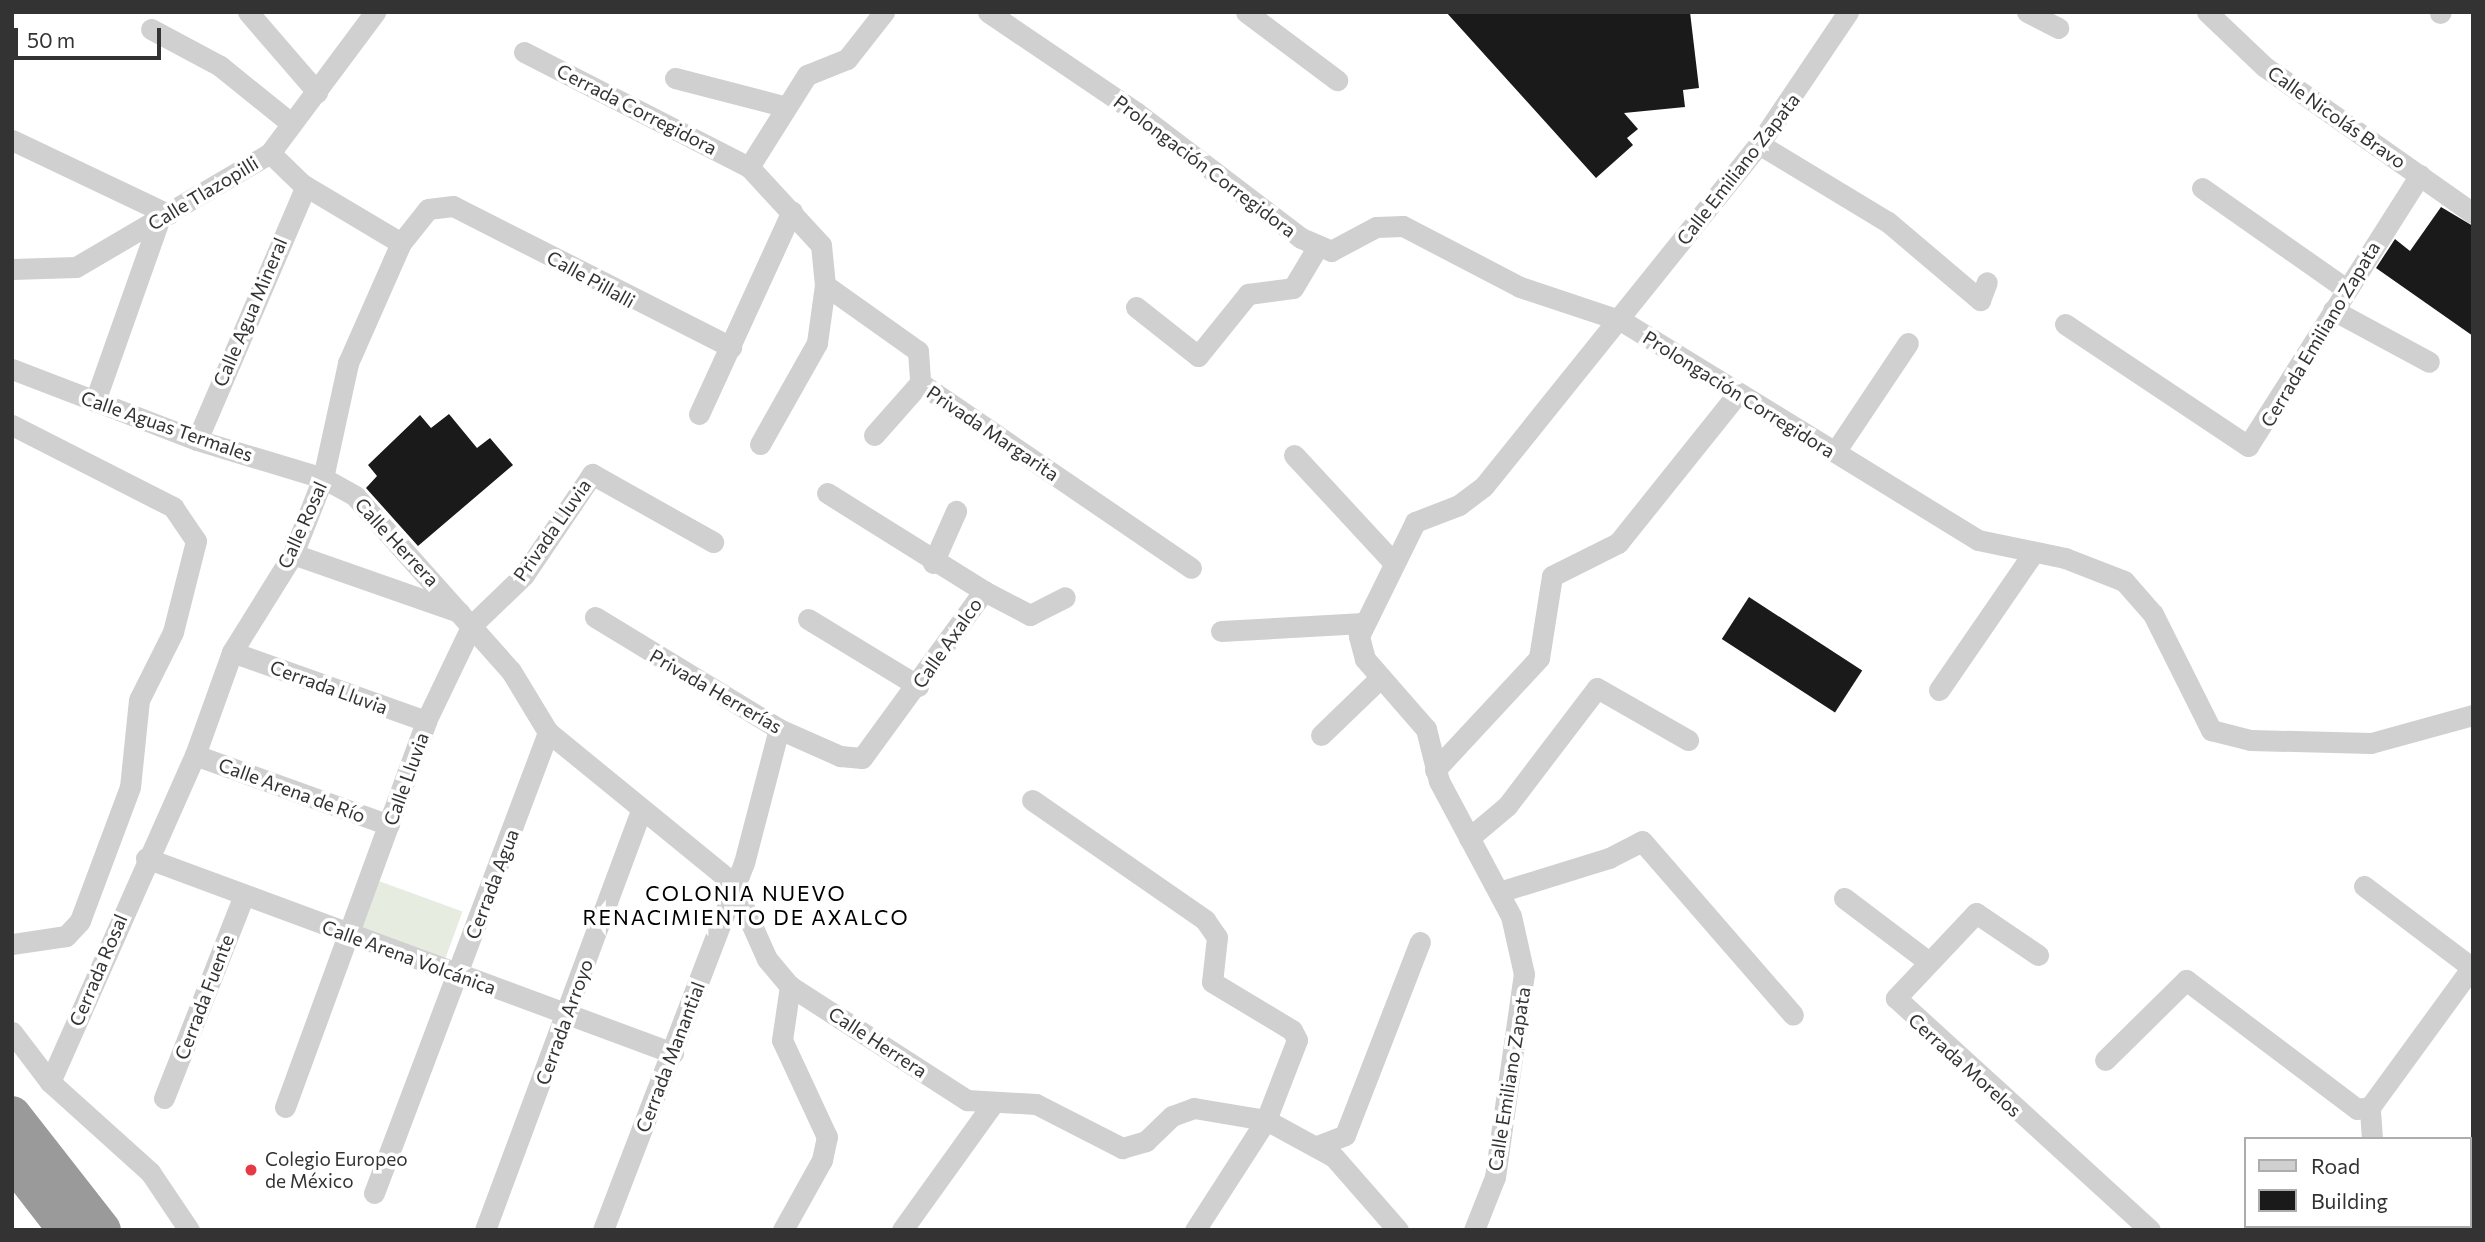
<!DOCTYPE html>
<html>
<head>
<meta charset="utf-8">
<style>
  body { margin:0 }
  #map { position:relative; width:2485px; height:1242px; overflow:hidden; background:#fff; font-family:Commissioner,sans-serif }
  div>[style] { position:absolute }
  [style*='--x'] { left:calc(var(--x)*1px); top:calc(var(--y)*1px); width:calc(var(--w)*1px); rotate:calc(var(--a)*1deg) }
  .green>* { inset:0; background:#e6ecdf; transform-origin:0 0 }
  .building>* { inset:0; background:#1a1a1a; transform-origin:0 0 }
  .street>* { height:21px; margin:-10.5px; padding:0 10.5px; transform-origin:10.5px; border-radius:10.5px; background:#d0d0d0 }
  .highway>* { height:38px; margin:-19px; padding:0 19px; transform-origin:19px; border-radius:19px; background:#9a9a9a }
  .dots>* { width:19px; height:19px; translate:-50% -50%; box-sizing:border-box; border:4px solid #fff; border-radius:50% }
  span { translate:-50% -50%; white-space:nowrap; text-align:center; line-height:1.15; -webkit-text-stroke:7px #fff; paint-order:stroke }
  .street-label { font-size:19px; color:#333 }
  .poi-label { font-size:19px; color:#333 }
  .left { translate:0 -50%; text-align:left }
  .neighbourhood-label { font-size:21px; color:#000; letter-spacing:2px }
  .frame { position:absolute; inset:0; border:14px solid #333; pointer-events:none }
  .legend { position:absolute; left:2244px; top:1137px; width:228px; height:91px; box-sizing:border-box; background:#fff; border:2px solid #adadad; margin:0; padding:9px 12px; list-style:none; font-size:21px; color:#333 }
  .legend li { display:flex; align-items:center; gap:14px; height:35px }
  .legend b { width:35px; border:2px solid #adadad }
  .scale { position:absolute; left:14px; top:28px; width:147px; height:32px; box-sizing:border-box; border:4px solid #333; border-top:0; padding-left:9px; font-size:21px; line-height:24px; white-space:nowrap; color:#333; -webkit-text-stroke:5px #fff; paint-order:stroke }
</style>
</head>
<body>
<div id="map">
  <div class="green">
    <div style="left:376px;top:880px;width:92px;height:51px;rotate:20deg"></div>
  </div>
  <div class="building">
    <div style="clip-path:polygon(1446px 12px,1690px 12px,1699px 88px,1683px 90px,1685px 107px,1624px 113px,1638px 129px,1627px 138px,1633px 145px,1596px 178px)"></div>
    <div style="clip-path:polygon(2441px 207px,2473px 226px,2473px 336px,2376px 268px,2395px 239px,2410px 251px)"></div>
    <div style="clip-path:polygon(449px 414px,477px 448px,490px 438px,513px 465px,418px 546px,366px 488px,377px 476px,368px 465px,420px 415px,431px 428px)"></div>
    <div style="left:1749px;top:597px;width:135px;height:50px;rotate:33deg"></div>
  </div>
  <div class="street">
    <div style="--x:248;--y:12;--w:106;--a:49.2"></div>
    <div style="--x:988;--y:12;--w:180;--a:34.1"></div>
    <div style="--x:1137;--y:113;--w:206;--a:37.3"></div>
    <div style="--x:1301;--y:238;--w:33;--a:23"></div>
    <div style="--x:1331;--y:251;--w:51;--a:-28.1"></div>
    <div style="--x:1376;--y:227;--w:27;--a:-2"></div>
    <div style="--x:1403;--y:226;--w:132;--a:27.5"></div>
    <div style="--x:1520;--y:287;--w:108;--a:18.4"></div>
    <div style="--x:1622;--y:321;--w:418;--a:31.6"></div>
    <div style="--x:1978;--y:540;--w:89;--a:11.7"></div>
    <div style="--x:2065;--y:558;--w:63;--a:21.3"></div>
    <div style="--x:2124;--y:581;--w:44;--a:48.7"></div>
    <div style="--x:2153;--y:614;--w:130;--a:63.4"></div>
    <div style="--x:2211;--y:730;--w:40;--a:14.4"></div>
    <div style="--x:2250;--y:740;--w:121;--a:1.4"></div>
    <div style="--x:2371;--y:743;--w:106;--a:-15.4"></div>
    <div style="--x:1246;--y:12;--w:114;--a:36.8"></div>
    <div style="--x:2027;--y:12;--w:35;--a:27"></div>
    <div style="--x:2207;--y:12;--w:80;--a:43.5"></div>
    <div style="--x:2265;--y:67;--w:254;--a:35.1"></div>
    <div style="--x:2440;--y:13;--w:1;--a:-45"></div>
    <div style="--x:151;--y:29;--w:78;--a:28.2"></div>
    <div style="--x:220;--y:66;--w:92;--a:38.9"></div>
    <div style="--x:524;--y:52;--w:253;--a:27.1"></div>
    <div style="--x:749;--y:167;--w:106;--a:47.3"></div>
    <div style="--x:821;--y:245;--w:40;--a:84.3"></div>
    <div style="--x:825;--y:285;--w:59;--a:97.9"></div>
    <div style="--x:817;--y:343;--w:116;--a:119.4"></div>
    <div style="--x:675;--y:78;--w:112;--a:14.5"></div>
    <div style="--x:12;--y:140;--w:173;--a:25.4"></div>
    <div style="--x:1759;--y:144;--w:151;--a:31.2"></div>
    <div style="--x:1888;--y:222;--w:121;--a:40.3"></div>
    <div style="--x:1980;--y:300;--w:19;--a:-69"></div>
    <div style="--x:270;--y:153;--w:45;--a:44.1"></div>
    <div style="--x:302;--y:184;--w:115;--a:30.8"></div>
    <div style="--x:749;--y:167;--w:109;--a:-57.8"></div>
    <div style="--x:807;--y:75;--w:43;--a:-21.8"></div>
    <div style="--x:847;--y:59;--w:60;--a:-51.8"></div>
    <div style="--x:2202;--y:188;--w:174;--a:35"></div>
    <div style="--x:12;--y:269;--w:64;--a:-1.8"></div>
    <div style="--x:76;--y:267;--w:225;--a:-30.4"></div>
    <div style="--x:270;--y:153;--w:176;--a:-53.3"></div>
    <div style="--x:825;--y:285;--w:114;--a:35.4"></div>
    <div style="--x:918;--y:351;--w:32;--a:86"></div>
    <div style="--x:920;--y:383;--w:328;--a:34.3"></div>
    <div style="--x:1136;--y:307;--w:79;--a:38.3"></div>
    <div style="--x:1198;--y:356;--w:80;--a:-51.1"></div>
    <div style="--x:1248;--y:294;--w:45;--a:-7.6"></div>
    <div style="--x:1293;--y:288;--w:49;--a:-59.2"></div>
    <div style="--x:2333;--y:310;--w:109;--a:28.4"></div>
    <div style="--x:2065;--y:324;--w:220;--a:33.7"></div>
    <div style="--x:2248;--y:446;--w:321;--a:-57.6"></div>
    <div style="--x:12;--y:369;--w:198;--a:21"></div>
    <div style="--x:197;--y:440;--w:132;--a:16.8"></div>
    <div style="--x:323;--y:478;--w:37;--a:29"></div>
    <div style="--x:355;--y:496;--w:234;--a:48.3"></div>
    <div style="--x:511;--y:671;--w:71;--a:58.8"></div>
    <div style="--x:548;--y:732;--w:239;--a:39.2"></div>
    <div style="--x:733;--y:883;--w:83;--a:65.9"></div>
    <div style="--x:767;--y:959;--w:35;--a:50"></div>
    <div style="--x:790;--y:986;--w:211;--a:32.8"></div>
    <div style="--x:967;--y:1100;--w:69;--a:3.3"></div>
    <div style="--x:1036;--y:1104;--w:97;--a:27.1"></div>
    <div style="--x:1122;--y:1148;--w:25;--a:-16"></div>
    <div style="--x:1146;--y:1141;--w:36;--a:-44"></div>
    <div style="--x:1172;--y:1116;--w:23;--a:-20"></div>
    <div style="--x:1194;--y:1108;--w:73;--a:9.5"></div>
    <div style="--x:1266;--y:1120;--w:77;--a:28.6"></div>
    <div style="--x:1334;--y:1157;--w:97;--a:48.8"></div>
    <div style="--x:95;--y:401;--w:192;--a:-70.5"></div>
    <div style="--x:699;--y:414;--w:223;--a:-65.4"></div>
    <div style="--x:12;--y:425;--w:181;--a:27"></div>
    <div style="--x:173;--y:507;--w:41;--a:55.9"></div>
    <div style="--x:196;--y:541;--w:94;--a:104.2"></div>
    <div style="--x:173;--y:632;--w:76;--a:116.6"></div>
    <div style="--x:139;--y:700;--w:87;--a:95.9"></div>
    <div style="--x:130;--y:787;--w:143;--a:110.5"></div>
    <div style="--x:80;--y:921;--w:21;--a:133"></div>
    <div style="--x:66;--y:936;--w:55;--a:171.6"></div>
    <div style="--x:874;--y:435;--w:69;--a:-48.5"></div>
    <div style="--x:197;--y:440;--w:276;--a:-66.8"></div>
    <div style="--x:1835;--y:452;--w:131;--a:-56.2"></div>
    <div style="--x:1294;--y:455;--w:147;--a:47.2"></div>
    <div style="--x:293;--y:554;--w:176;--a:19.3"></div>
    <div style="--x:933;--y:563;--w:57;--a:-66.1"></div>
    <div style="--x:984;--y:591;--w:52;--a:27.6"></div>
    <div style="--x:1030;--y:615;--w:39;--a:-27"></div>
    <div style="--x:595;--y:617;--w:215;--a:31.3"></div>
    <div style="--x:779;--y:729;--w:67;--a:23.9"></div>
    <div style="--x:840;--y:756;--w:22;--a:5"></div>
    <div style="--x:862;--y:758;--w:207;--a:-53.9"></div>
    <div style="--x:984;--y:591;--w:185;--a:-148"></div>
    <div style="--x:808;--y:619;--w:129;--a:31.3"></div>
    <div style="--x:1221;--y:631;--w:142;--a:-3.2"></div>
    <div style="--x:232;--y:652;--w:206;--a:19.6"></div>
    <div style="--x:1939;--y:690;--w:166;--a:-55.5"></div>
    <div style="--x:1321;--y:735;--w:83;--a:-44"></div>
    <div style="--x:195;--y:755;--w:206;--a:19.8"></div>
    <div style="--x:1435;--y:770;--w:153;--a:-47.1"></div>
    <div style="--x:1539;--y:658;--w:83;--a:-81"></div>
    <div style="--x:1552;--y:576;--w:74;--a:-26.6"></div>
    <div style="--x:1618;--y:543;--w:192;--a:-51.3"></div>
    <div style="--x:1032;--y:800;--w:211;--a:34.7"></div>
    <div style="--x:1205;--y:920;--w:21;--a:55"></div>
    <div style="--x:1217;--y:937;--w:45;--a:96.3"></div>
    <div style="--x:1212;--y:982;--w:93;--a:31"></div>
    <div style="--x:1292;--y:1030;--w:11;--a:63"></div>
    <div style="--x:1297;--y:1040;--w:86;--a:111.2"></div>
    <div style="--x:1266;--y:1120;--w:131;--a:122.8"></div>
    <div style="--x:1469;--y:838;--w:50;--a:-40.1"></div>
    <div style="--x:1507;--y:806;--w:148;--a:-52.7"></div>
    <div style="--x:1597;--y:688;--w:105;--a:29.7"></div>
    <div style="--x:146;--y:858;--w:562;--a:20.31"></div>
    <div style="--x:2364;--y:886;--w:134;--a:37.1"></div>
    <div style="--x:1499;--y:892;--w:115;--a:-17.2"></div>
    <div style="--x:1609;--y:858;--w:37;--a:-27"></div>
    <div style="--x:1642;--y:841;--w:230;--a:49"></div>
    <div style="--x:1844;--y:898;--w:106;--a:37"></div>
    <div style="--x:2038;--y:955;--w:75;--a:-145.9"></div>
    <div style="--x:1976;--y:913;--w:117;--a:133.3"></div>
    <div style="--x:1896;--y:998;--w:344;--a:42.4"></div>
    <div style="--x:12;--y:1032;--w:63;--a:52.8"></div>
    <div style="--x:50;--y:1082;--w:135;--a:42"></div>
    <div style="--x:150;--y:1172;--w:70;--a:56.1"></div>
    <div style="--x:2105;--y:1060;--w:114;--a:-44.6"></div>
    <div style="--x:2186;--y:980;--w:214;--a:37"></div>
    <div style="--x:2357;--y:1109;--w:13;--a:-9"></div>
    <div style="--x:50;--y:1082;--w:358;--a:-66.1"></div>
    <div style="--x:195;--y:755;--w:109;--a:-70.2"></div>
    <div style="--x:232;--y:652;--w:115;--a:-58.1"></div>
    <div style="--x:293;--y:554;--w:82;--a:-68.5"></div>
    <div style="--x:323;--y:478;--w:118;--a:-77.7"></div>
    <div style="--x:348;--y:363;--w:131;--a:-66.2"></div>
    <div style="--x:401;--y:243;--w:43;--a:-51.5"></div>
    <div style="--x:428;--y:209;--w:25;--a:-7"></div>
    <div style="--x:453;--y:206;--w:312;--a:26.9"></div>
    <div style="--x:164;--y:1098;--w:216;--a:-68.5"></div>
    <div style="--x:285;--y:1107;--w:411;--a:-69.9"></div>
    <div style="--x:426;--y:721;--w:106;--a:-64.4"></div>
    <div style="--x:472;--y:625;--w:72;--a:-43.9"></div>
    <div style="--x:524;--y:575;--w:122;--a:-56"></div>
    <div style="--x:592;--y:474;--w:139;--a:29.3"></div>
    <div style="--x:2372;--y:1139;--w:32;--a:-94"></div>
    <div style="--x:2370;--y:1107;--w:175;--a:-53.9"></div>
    <div style="--x:1317;--y:1146;--w:30;--a:-21"></div>
    <div style="--x:1345;--y:1135;--w:207;--a:-68.8"></div>
    <div style="--x:2469;--y:1186;--w:5;--a:-37"></div>
    <div style="--x:374;--y:1193;--w:493;--a:-69.3"></div>
    <div style="--x:485;--y:1230;--w:445;--a:-69.6"></div>
    <div style="--x:603;--y:1230;--w:393;--a:-69"></div>
    <div style="--x:744;--y:863;--w:138;--a:-75.4"></div>
    <div style="--x:783;--y:1230;--w:80;--a:-60.9"></div>
    <div style="--x:822;--y:1160;--w:24;--a:-78"></div>
    <div style="--x:827;--y:1137;--w:107;--a:-114.9"></div>
    <div style="--x:782;--y:1040;--w:55;--a:-81.6"></div>
    <div style="--x:902;--y:1230;--w:153;--a:-54.3"></div>
    <div style="--x:1474;--y:1230;--w:57;--a:-68.4"></div>
    <div style="--x:1495;--y:1177;--w:205;--a:-81.9"></div>
    <div style="--x:1524;--y:974;--w:59;--a:-102.6"></div>
    <div style="--x:1511;--y:916;--w:153;--a:-118.1"></div>
    <div style="--x:1439;--y:781;--w:54;--a:-104"></div>
    <div style="--x:1426;--y:729;--w:93;--a:-131.1"></div>
    <div style="--x:1365;--y:659;--w:24;--a:-105"></div>
    <div style="--x:1359;--y:636;--w:127;--a:-63.8"></div>
    <div style="--x:1415;--y:522;--w:47;--a:-21.1"></div>
    <div style="--x:1459;--y:505;--w:31;--a:-37"></div>
    <div style="--x:1484;--y:486;--w:439;--a:-51.2"></div>
    <div style="--x:1759;--y:144;--w:159;--a:-56"></div>
    <div style="--x:2343;--y:1230;--w:6;--a:-45"></div>
  </div>
  <div class="highway">
    <div style="--x:12;--y:1115;--w:146;--a:52"></div>
    <div style="--x:12;--y:1159;--w:90;--a:52.2"></div>
  </div>
  <div class="dots">
    <div style="left:251px;top:1170px;background:#e63946"></div>
  </div>
  <div class="street-label">
    <span style="left:637px;top:109px;rotate:27deg">Cerrada Corregidora</span>
    <span style="left:2337px;top:117px;rotate:35deg">Calle Nicolás Bravo</span>
    <span style="left:1205px;top:166px;rotate:37deg">Prolongación Corregidora</span>
    <span style="left:1738px;top:169px;rotate:-52deg">Calle Emiliano Zapata</span>
    <span style="left:203px;top:193px;rotate:-31deg">Calle Tlazopilli</span>
    <span style="left:591px;top:279px;rotate:29deg">Calle Pillalli</span>
    <span style="left:250px;top:312px;rotate:-67deg">Calle Agua Mineral</span>
    <span style="left:2320px;top:334px;rotate:-59deg">Cerrada Emiliano Zapata</span>
    <span style="left:1739px;top:394px;rotate:32deg">Prolongación Corregidora</span>
    <span style="left:167px;top:426px;rotate:19deg">Calle Aguas Termales</span>
    <span style="left:993px;top:433px;rotate:34deg">Privada Margarita</span>
    <span style="left:302px;top:525px;rotate:-66deg">Calle Rosal</span>
    <span style="left:552px;top:530px;rotate:-55deg">Privada Lluvia</span>
    <span style="left:397px;top:542px;rotate:47deg">Calle Herrera</span>
    <span style="left:947px;top:643px;rotate:-55deg">Calle Axalco</span>
    <span style="left:329px;top:687px;rotate:20deg">Cerrada Lluvia</span>
    <span style="left:716px;top:691px;rotate:30deg">Privada Herrerías</span>
    <span style="left:406px;top:779px;rotate:-70deg">Calle Lluvia</span>
    <span style="left:292px;top:790px;rotate:20deg">Calle Arena de Río</span>
    <span style="left:492px;top:884px;rotate:-69deg">Cerrada Agua</span>
    <span style="left:409px;top:957px;rotate:20deg">Calle Arena Volcánica</span>
    <span style="left:98px;top:970px;rotate:-67deg">Cerrada Rosal</span>
    <span style="left:204px;top:997px;rotate:-69deg">Cerrada Fuente</span>
    <span style="left:564px;top:1022px;rotate:-70deg">Cerrada Arroyo</span>
    <span style="left:878px;top:1042px;rotate:33deg">Calle Herrera</span>
    <span style="left:670px;top:1057px;rotate:-69deg">Cerrada Manantial</span>
    <span style="left:1965px;top:1065px;rotate:42deg">Cerrada Morelos</span>
    <span style="left:1509px;top:1079px;rotate:-81deg">Calle Emiliano Zapata</span>
  </div>
  <div class="poi-label">
    <span class="left" style="left:265px;top:1170px">Colegio Europeo<br>de México</span>
  </div>
  <div class="neighbourhood-label">
    <span style="left:746px;top:905px">COLONIA NUEVO<br>RENACIMIENTO DE AXALCO</span>
  </div>
  <div class="frame"></div>
  <ul class="legend">
  <li><b style="height:9px;background:#d0d0d0"></b>Road</li>
  <li><b style="height:19px;background:#1a1a1a"></b>Building</li>
  </ul>
  <div class="scale">50 m</div>
</div>
</body>
</html>
